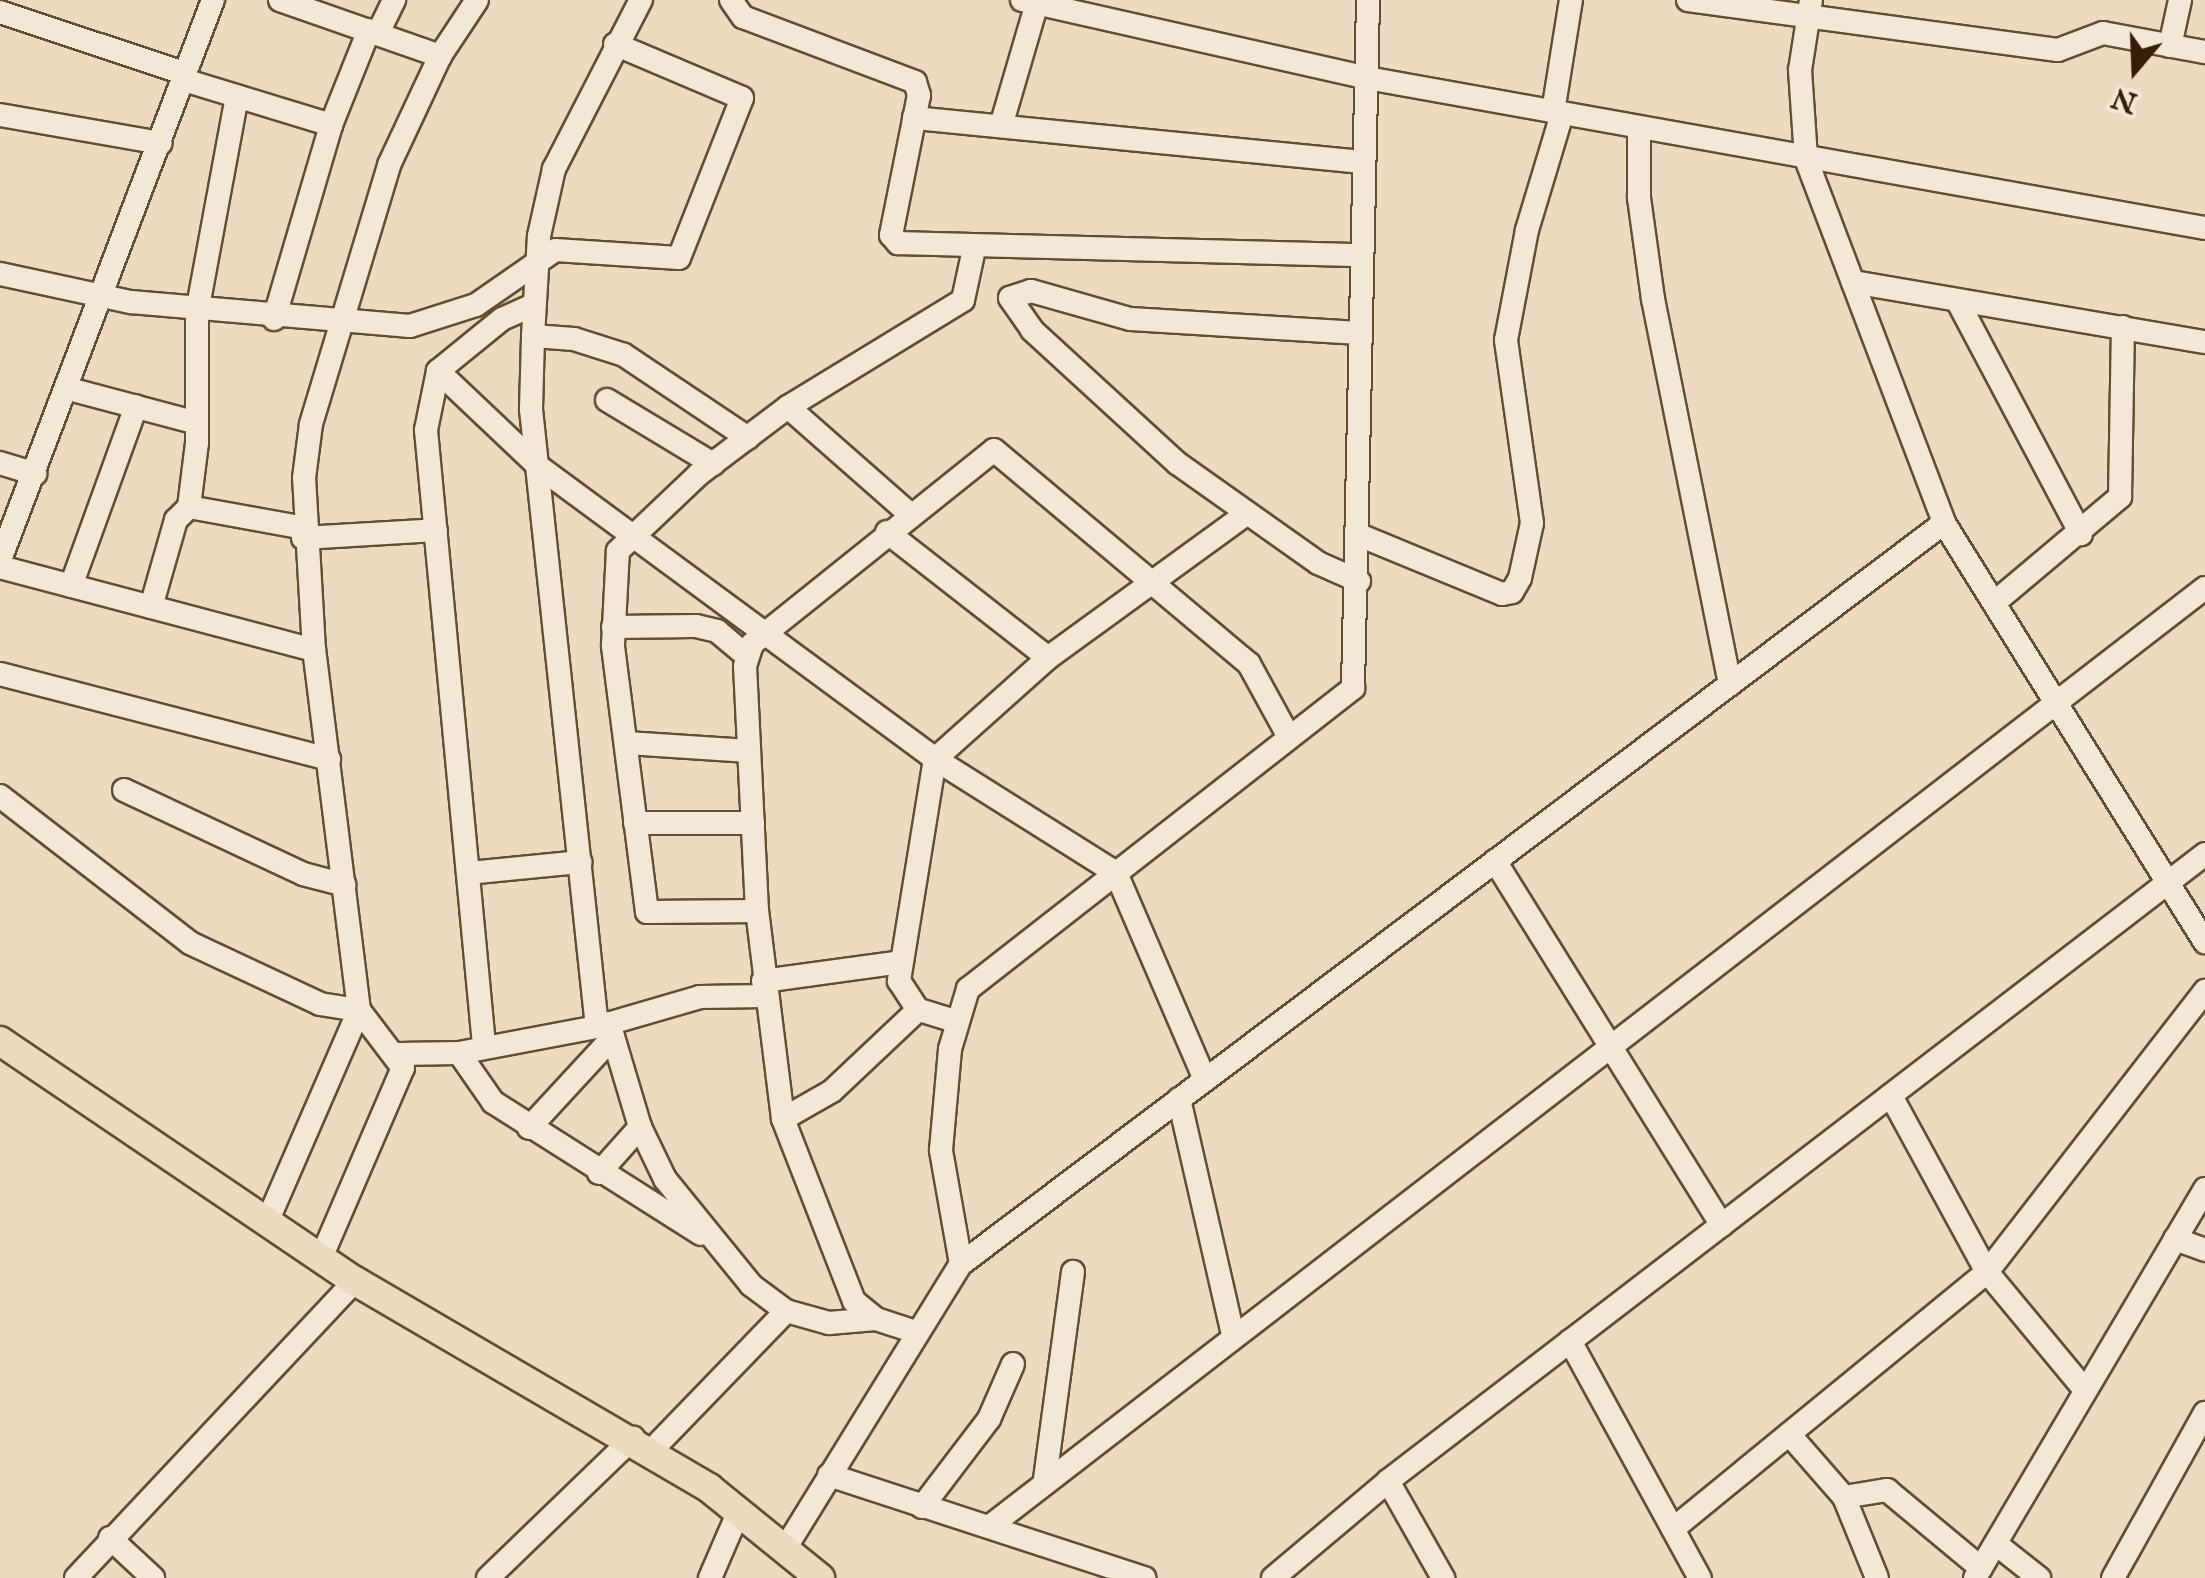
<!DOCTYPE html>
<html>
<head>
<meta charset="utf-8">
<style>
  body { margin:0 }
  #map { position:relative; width:2205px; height:1578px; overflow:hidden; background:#ecdac1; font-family:"IM FELL English",serif }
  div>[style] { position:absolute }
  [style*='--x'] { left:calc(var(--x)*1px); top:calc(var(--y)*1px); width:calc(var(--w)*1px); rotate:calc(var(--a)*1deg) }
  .roads { filter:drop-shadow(2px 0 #644d32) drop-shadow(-2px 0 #644d32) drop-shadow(0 2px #644d32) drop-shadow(0 -2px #644d32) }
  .minor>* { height:22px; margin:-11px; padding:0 11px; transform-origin:11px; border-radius:11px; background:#f3e7d7 }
  .major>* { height:28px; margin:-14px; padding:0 14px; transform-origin:14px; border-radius:14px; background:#ecdac1 }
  span { translate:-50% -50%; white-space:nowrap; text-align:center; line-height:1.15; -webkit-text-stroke:10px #f3e7d7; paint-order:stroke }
  .north { position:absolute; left:2085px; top:20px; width:100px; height:100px; -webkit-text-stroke:8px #f3e7d7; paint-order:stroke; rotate:199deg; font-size:28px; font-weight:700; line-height:40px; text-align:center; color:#371e02 }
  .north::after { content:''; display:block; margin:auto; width:35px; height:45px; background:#371e02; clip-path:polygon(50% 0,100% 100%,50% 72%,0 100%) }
</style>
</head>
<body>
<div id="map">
  <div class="roads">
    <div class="minor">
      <div style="--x:280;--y:0;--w:170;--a:19.3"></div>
      <div style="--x:731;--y:0;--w:21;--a:55"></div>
      <div style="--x:743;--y:17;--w:184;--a:20.7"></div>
      <div style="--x:915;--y:82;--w:14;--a:73"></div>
      <div style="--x:919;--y:95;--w:143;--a:101.3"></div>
      <div style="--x:891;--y:235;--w:11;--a:49"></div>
      <div style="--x:898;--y:243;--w:463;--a:1.5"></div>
      <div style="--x:1022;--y:0;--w:354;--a:12.7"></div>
      <div style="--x:1367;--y:78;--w:851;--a:10.15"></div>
      <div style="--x:1688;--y:0;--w:373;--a:7.7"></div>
      <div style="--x:2058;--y:50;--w:48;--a:-20.7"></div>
      <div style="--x:2103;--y:33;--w:104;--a:10.6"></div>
      <div style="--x:1811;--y:0;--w:71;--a:98.9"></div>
      <div style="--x:1800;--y:70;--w:89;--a:86.1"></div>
      <div style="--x:1806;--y:159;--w:389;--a:69.2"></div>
      <div style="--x:1944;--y:523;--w:494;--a:58.1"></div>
      <div style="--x:0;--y:12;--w:196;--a:18.4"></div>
      <div style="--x:378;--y:33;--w:37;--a:-64"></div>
      <div style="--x:2170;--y:46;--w:47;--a:-77.7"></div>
      <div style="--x:184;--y:80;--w:154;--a:17"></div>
      <div style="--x:1553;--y:112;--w:113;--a:-80.9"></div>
      <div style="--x:0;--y:115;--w:163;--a:9.9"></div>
      <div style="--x:914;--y:118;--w:452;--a:5.6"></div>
      <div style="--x:1001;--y:126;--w:128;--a:-73.7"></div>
      <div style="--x:1639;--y:128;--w:70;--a:90"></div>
      <div style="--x:1639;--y:198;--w:102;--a:82.1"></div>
      <div style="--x:1653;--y:299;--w:393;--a:78.7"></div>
      <div style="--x:0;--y:274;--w:134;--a:12.1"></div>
      <div style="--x:131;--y:302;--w:280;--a:4.9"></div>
      <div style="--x:410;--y:326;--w:69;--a:-17.7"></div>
      <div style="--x:476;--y:305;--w:96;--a:-34.8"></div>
      <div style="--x:555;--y:250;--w:124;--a:3.7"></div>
      <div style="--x:679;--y:258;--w:172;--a:-68.5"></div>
      <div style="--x:742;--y:98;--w:138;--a:-157"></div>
      <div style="--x:1853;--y:282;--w:357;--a:9.7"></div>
      <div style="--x:1957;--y:300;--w:265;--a:62.1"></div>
      <div style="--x:274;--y:319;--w:202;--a:-73.6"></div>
      <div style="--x:331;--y:125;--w:102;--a:-68.2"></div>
      <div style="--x:1359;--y:333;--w:229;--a:-176.5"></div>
      <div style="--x:1130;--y:319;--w:103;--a:-164.2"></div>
      <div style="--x:1031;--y:291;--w:22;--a:162"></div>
      <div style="--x:1010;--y:298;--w:39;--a:55"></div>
      <div style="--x:1032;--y:330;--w:197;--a:42.5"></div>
      <div style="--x:1177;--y:463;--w:173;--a:35.3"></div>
      <div style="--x:1318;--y:563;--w:45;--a:23.7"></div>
      <div style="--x:533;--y:336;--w:41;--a:4.2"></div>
      <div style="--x:574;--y:339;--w:52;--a:17.7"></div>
      <div style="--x:624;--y:355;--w:149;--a:33.8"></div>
      <div style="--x:438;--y:371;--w:138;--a:43.5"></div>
      <div style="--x:538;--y:466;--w:493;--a:36.4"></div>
      <div style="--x:935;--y:759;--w:214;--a:32.2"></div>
      <div style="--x:1116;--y:873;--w:225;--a:66.7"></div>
      <div style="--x:69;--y:389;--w:128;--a:14.9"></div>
      <div style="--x:607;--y:400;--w:124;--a:31.1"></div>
      <div style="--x:788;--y:407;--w:162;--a:41.3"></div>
      <div style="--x:0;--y:463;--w:37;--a:17"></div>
      <div style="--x:189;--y:507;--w:117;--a:10.3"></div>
      <div style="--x:887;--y:532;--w:204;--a:38"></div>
      <div style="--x:1359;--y:535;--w:155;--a:22.4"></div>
      <div style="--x:1502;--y:594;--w:10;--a:-11"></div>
      <div style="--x:1512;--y:592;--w:16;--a:-60"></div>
      <div style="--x:1520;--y:578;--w:56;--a:-77.7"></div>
      <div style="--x:1532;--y:523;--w:185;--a:-98.1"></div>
      <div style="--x:1506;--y:340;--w:112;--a:-79.2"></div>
      <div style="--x:1527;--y:230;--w:121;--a:-73.2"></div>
      <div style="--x:303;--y:538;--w:133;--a:-3.4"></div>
      <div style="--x:0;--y:560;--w:599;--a:-69.18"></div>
      <div style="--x:0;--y:567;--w:325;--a:14.8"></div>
      <div style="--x:71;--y:586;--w:191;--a:-70.1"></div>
      <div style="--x:1994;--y:603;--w:165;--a:-40.1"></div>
      <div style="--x:2120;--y:497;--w:170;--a:-89"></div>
      <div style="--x:151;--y:607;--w:91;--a:-74"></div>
      <div style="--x:176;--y:520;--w:18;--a:-45"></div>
      <div style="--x:189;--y:507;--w:64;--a:-82.9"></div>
      <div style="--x:197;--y:443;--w:131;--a:-90"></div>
      <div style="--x:197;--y:312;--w:219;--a:-79.5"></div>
      <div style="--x:613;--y:627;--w:83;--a:-0.7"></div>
      <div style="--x:696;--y:626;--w:22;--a:13"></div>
      <div style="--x:717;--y:631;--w:39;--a:40"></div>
      <div style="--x:0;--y:674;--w:340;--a:14.5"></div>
      <div style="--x:627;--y:743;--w:122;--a:3.8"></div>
      <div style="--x:124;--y:790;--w:198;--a:25.1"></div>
      <div style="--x:303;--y:874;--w:43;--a:14.7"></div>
      <div style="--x:0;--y:796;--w:240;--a:37.7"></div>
      <div style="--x:190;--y:943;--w:144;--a:25.1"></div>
      <div style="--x:320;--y:1004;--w:39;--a:9"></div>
      <div style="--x:635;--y:823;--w:118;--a:0"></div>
      <div style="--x:1495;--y:861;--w:429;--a:58.1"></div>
      <div style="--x:468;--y:873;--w:113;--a:-5.6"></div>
      <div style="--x:757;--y:911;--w:110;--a:179.5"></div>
      <div style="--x:647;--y:912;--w:269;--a:-97.3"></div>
      <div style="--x:613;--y:645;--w:94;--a:-87"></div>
      <div style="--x:618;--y:551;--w:112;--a:-43.5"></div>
      <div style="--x:699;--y:474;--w:111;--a:-37"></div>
      <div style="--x:788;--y:407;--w:205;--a:-31.4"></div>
      <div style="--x:963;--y:300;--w:52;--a:-77.8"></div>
      <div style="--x:763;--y:981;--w:139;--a:-7.8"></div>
      <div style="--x:955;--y:1021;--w:39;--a:-163"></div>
      <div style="--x:918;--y:1010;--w:35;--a:-123"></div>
      <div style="--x:899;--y:981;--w:225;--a:-80.8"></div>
      <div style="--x:935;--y:759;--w:152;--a:-41.8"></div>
      <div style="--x:1048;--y:658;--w:243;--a:-36"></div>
      <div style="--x:609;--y:1023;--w:109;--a:73.4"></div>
      <div style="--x:640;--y:1127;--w:58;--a:64.3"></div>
      <div style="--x:665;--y:1179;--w:136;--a:50.9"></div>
      <div style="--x:751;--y:1285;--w:44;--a:36.6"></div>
      <div style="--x:786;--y:1311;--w:45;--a:15.6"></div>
      <div style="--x:829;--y:1323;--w:47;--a:-4.9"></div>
      <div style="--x:876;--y:1319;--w:40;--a:18"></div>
      <div style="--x:597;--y:1027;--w:622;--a:-96.1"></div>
      <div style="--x:531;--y:409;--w:73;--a:-88.4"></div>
      <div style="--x:533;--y:336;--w:100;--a:-86.6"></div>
      <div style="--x:539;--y:236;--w:69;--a:-77.4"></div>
      <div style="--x:554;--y:169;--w:190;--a:-62.8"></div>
      <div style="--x:484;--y:1045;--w:618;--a:-95.39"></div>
      <div style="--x:426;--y:430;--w:60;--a:-78.5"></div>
      <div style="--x:438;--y:371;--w:82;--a:-39.1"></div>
      <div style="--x:502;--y:319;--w:36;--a:-24"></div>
      <div style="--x:459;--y:1053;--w:60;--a:55.2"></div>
      <div style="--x:493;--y:1102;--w:246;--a:32.4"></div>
      <div style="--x:398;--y:1054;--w:61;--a:-0.9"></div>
      <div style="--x:459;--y:1053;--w:140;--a:-10.7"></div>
      <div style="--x:597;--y:1027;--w:107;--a:-16.2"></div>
      <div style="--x:700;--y:997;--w:65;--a:-0.9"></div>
      <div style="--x:1891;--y:1096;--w:200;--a:61.4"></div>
      <div style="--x:1987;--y:1272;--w:153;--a:50.3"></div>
      <div style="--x:1179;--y:1099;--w:242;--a:77.1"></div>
      <div style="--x:783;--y:1119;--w:56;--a:-29.7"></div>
      <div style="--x:832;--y:1091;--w:118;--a:-43.3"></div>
      <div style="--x:529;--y:1128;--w:124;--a:-47.3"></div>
      <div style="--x:599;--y:1173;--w:62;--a:-48.3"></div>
      <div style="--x:267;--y:1222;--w:231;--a:-66.5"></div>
      <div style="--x:2175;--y:1239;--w:32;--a:20"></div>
      <div style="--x:321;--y:1258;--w:207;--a:-66.7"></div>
      <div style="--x:403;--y:1068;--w:73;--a:-127.2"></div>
      <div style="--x:359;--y:1010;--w:363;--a:-97.1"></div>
      <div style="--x:314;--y:650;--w:172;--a:-93.3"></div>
      <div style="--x:304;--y:478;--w:54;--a:-82.6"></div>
      <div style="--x:311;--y:424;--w:270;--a:-73.2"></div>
      <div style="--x:389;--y:165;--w:120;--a:-64.9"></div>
      <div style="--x:440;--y:56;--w:67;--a:-56.5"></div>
      <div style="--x:961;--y:1264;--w:116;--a:-100"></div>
      <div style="--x:941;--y:1150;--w:101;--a:-84.9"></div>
      <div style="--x:950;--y:1049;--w:63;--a:-73.3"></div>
      <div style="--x:968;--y:989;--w:489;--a:-38"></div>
      <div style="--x:1353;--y:688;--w:688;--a:-88.75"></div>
      <div style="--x:876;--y:1319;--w:28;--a:-141"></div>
      <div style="--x:854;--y:1301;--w:195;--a:-111.3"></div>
      <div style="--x:783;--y:1119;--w:210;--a:-97.1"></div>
      <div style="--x:757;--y:911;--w:245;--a:-92.8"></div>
      <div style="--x:745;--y:666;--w:23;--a:-72"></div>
      <div style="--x:752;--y:644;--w:310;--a:-38.7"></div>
      <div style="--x:994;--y:450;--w:333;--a:40"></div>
      <div style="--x:1249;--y:664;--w:83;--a:61.3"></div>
      <div style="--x:1570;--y:1341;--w:270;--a:61.3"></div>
      <div style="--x:1789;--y:1434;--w:84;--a:48.9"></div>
      <div style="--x:1844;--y:1497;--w:87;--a:67.8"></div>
      <div style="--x:652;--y:1450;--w:193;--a:-46"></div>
      <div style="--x:829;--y:1475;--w:332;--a:18.1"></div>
      <div style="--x:1045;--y:1479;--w:209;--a:-82.3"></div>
      <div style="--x:1388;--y:1481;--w:112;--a:60.4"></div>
      <div style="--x:1844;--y:1497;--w:44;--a:-9.2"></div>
      <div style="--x:1887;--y:1490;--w:122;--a:39.7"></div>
      <div style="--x:922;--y:1507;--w:111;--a:-52.7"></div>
      <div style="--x:989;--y:1419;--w:60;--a:-66.4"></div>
      <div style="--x:989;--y:1527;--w:1536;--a:-37.68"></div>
      <div style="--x:1673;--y:1529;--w:406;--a:-39.3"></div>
      <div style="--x:1987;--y:1272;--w:356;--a:-52.2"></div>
      <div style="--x:110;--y:1538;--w:59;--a:42.9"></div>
      <div style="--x:1996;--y:1544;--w:55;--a:38.3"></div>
      <div style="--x:786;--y:1547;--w:333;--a:-58.3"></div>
      <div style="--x:961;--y:1264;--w:1231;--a:-37.01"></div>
      <div style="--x:76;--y:1578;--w:407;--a:-46.8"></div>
      <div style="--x:488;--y:1578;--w:202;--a:-44"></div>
      <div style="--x:710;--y:1578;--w:73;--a:-66.6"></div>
      <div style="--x:1273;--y:1578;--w:150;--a:-40.1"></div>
      <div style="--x:1388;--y:1481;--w:1030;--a:-37.5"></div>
      <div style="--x:1975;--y:1578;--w:452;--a:-59.4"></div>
      <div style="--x:2113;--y:1578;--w:189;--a:-60.9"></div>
    </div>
    <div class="major">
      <div style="--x:0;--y:1041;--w:429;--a:34.1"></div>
      <div style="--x:355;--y:1281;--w:410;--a:30.3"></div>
      <div style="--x:709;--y:1488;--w:143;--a:39"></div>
    </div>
  </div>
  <div class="north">N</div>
</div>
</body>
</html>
